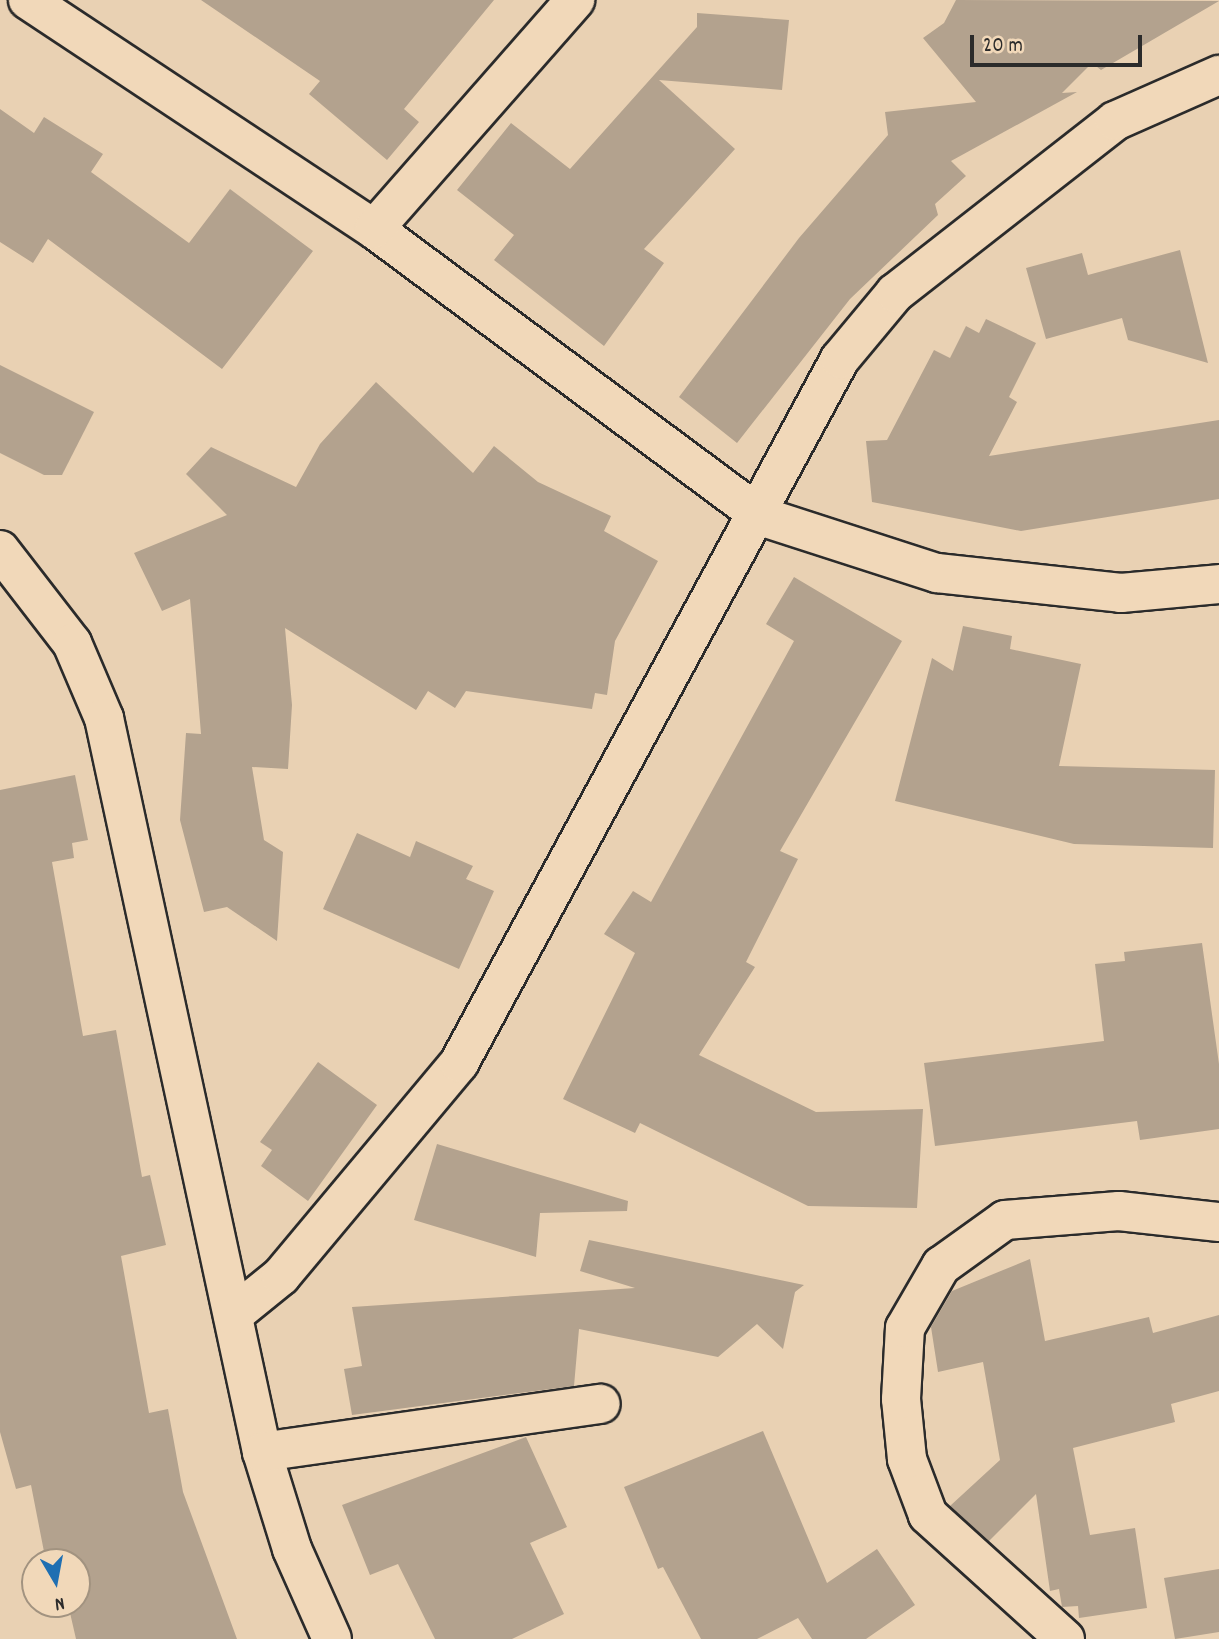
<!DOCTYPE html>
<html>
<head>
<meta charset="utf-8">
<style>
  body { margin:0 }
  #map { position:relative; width:1219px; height:1639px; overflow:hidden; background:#e9d1b3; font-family:Dekko,sans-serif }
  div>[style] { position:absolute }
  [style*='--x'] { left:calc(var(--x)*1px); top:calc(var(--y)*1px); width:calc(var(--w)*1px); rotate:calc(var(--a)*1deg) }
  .building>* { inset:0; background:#b3a28e }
  .roads { filter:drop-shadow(2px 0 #2b2b2b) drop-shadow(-2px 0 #2b2b2b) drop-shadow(0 2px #2b2b2b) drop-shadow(0 -2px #2b2b2b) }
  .minor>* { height:38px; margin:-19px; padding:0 19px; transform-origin:19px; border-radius:19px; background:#f1d8b9 }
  span { translate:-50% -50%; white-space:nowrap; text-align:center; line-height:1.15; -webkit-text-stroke:5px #f1d8b9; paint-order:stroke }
  .north { position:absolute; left:21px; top:1548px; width:70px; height:70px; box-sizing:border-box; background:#f1d8b9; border:2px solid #a29380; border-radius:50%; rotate:170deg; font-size:19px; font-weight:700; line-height:28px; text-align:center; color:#2b2b2b }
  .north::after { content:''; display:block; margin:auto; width:24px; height:32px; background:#1f6fb2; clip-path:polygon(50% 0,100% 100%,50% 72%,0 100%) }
  .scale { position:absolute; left:970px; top:35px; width:172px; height:32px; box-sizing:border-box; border:4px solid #2b2b2b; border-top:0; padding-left:9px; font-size:21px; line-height:24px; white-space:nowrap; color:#2b2b2b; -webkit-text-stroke:5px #f1d8b9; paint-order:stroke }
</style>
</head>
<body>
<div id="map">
  <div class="building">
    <div style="clip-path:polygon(201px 0,494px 0,404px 109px,419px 122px,387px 160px,309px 94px,320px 81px)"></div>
    <div style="clip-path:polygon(956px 0,1219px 1px,1101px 70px,1092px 63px,1062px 93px,1077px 92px,951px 161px,966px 176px,935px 204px,938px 215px,850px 299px,737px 443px,679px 397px,799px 238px,888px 135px,885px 112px,976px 102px,923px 38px,944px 23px)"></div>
    <div style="clip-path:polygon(697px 13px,789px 20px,782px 90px,659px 80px,735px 149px,644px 249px,664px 263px,604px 346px,494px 260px,514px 235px,457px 190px,511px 123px,570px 169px,697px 27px)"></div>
    <div style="clip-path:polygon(0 109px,34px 133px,44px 117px,103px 154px,91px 172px,189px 243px,230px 189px,313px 251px,222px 369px,48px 239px,33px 263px,0 242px)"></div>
    <div style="clip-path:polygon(1180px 250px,1208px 363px,1128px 340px,1122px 318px,1046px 339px,1026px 268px,1082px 253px,1088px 275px)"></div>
    <div style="clip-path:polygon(986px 319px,1036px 343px,1009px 397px,1017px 402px,989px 456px,1219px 420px,1219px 499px,1021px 531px,872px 502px,866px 441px,887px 440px,934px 350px,950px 358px,966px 326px,979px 333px)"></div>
    <div style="clip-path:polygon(0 365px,94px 412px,62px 475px,44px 475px,0 453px)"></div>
    <div style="clip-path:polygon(376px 382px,473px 473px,494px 446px,538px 482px,611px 516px,604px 531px,658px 561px,615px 641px,607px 695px,595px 693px,592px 709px,466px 691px,455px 708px,428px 691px,416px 710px,285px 628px,292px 705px,288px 769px,252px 767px,264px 840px,283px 852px,277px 941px,227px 907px,204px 912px,180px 820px,186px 733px,201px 734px,190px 599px,162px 611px,134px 553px,227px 515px,186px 474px,211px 447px,296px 487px,320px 444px)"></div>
    <div style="clip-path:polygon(794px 577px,902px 641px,780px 851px,798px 859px,746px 962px,755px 967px,699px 1055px,816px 1112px,923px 1109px,917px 1208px,808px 1206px,640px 1123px,635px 1133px,563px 1099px,635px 953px,604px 934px,633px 891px,651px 902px,794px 641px,766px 624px)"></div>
    <div style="clip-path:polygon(963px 626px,1012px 636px,1010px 649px,1081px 664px,1059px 766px,1215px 770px,1213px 848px,1074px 844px,895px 801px,932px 658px,953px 671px)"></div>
    <div style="clip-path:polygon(75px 775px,88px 840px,72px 843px,74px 858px,52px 862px,83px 1036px,116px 1030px,142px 1177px,150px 1175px,166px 1245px,121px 1256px,149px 1413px,168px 1409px,183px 1492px,237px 1639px,76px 1639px,68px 1604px,77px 1604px,77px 1562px,46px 1562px,31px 1485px,16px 1489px,0 1432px,0 790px)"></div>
    <div style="clip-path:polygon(357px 833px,410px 857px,416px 841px,473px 866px,466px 879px,494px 891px,459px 969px,323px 909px)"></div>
    <div style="clip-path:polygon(1202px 943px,1219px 1064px,1219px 1129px,1140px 1140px,1137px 1121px,935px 1146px,924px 1063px,1104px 1041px,1095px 964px,1125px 961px,1124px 952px)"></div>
    <div style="clip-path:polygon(318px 1062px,377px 1105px,308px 1201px,261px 1166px,272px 1150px,260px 1142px)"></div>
    <div style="clip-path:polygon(437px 1144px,628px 1201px,627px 1211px,540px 1213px,536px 1257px,414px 1220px)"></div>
    <div style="clip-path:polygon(589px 1240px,804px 1285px,795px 1292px,783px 1349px,757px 1324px,718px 1357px,579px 1329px,574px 1386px,352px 1415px,344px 1369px,362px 1366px,352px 1307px,635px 1288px,580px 1271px)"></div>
    <div style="clip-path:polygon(1030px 1259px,1045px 1341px,1149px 1317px,1153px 1333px,1219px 1315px,1219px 1391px,1171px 1404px,1175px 1422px,1073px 1448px,1090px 1535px,1135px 1528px,1147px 1608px,1079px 1618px,1078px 1606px,1062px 1607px,1059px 1589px,1050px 1591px,1036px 1494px,989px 1541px,950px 1506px,1000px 1460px,983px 1362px,938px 1372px,931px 1327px,952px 1291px)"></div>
    <div style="clip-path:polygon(763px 1431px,827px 1583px,877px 1549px,915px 1605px,866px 1639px,812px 1639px,798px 1618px,757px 1639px,701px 1639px,663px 1567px,658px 1569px,624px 1487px)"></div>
    <div style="clip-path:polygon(526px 1437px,567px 1527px,530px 1543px,564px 1614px,512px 1639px,435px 1639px,398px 1564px,370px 1575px,342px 1505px)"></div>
    <div style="clip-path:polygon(1219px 1569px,1219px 1632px,1175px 1639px,1164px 1578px)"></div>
  </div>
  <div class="roads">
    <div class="minor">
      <div style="--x:28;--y:0;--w:415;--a:33.5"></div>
      <div style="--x:374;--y:229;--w:481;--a:36.6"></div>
      <div style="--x:760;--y:516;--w:186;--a:17.9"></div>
      <div style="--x:937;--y:573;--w:185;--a:6.2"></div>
      <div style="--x:1121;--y:593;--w:98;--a:-5.2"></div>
      <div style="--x:374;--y:229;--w:305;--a:-48.7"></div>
      <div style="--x:0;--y:550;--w:118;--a:52.3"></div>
      <div style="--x:72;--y:643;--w:82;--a:66.9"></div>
      <div style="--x:104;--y:718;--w:751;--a:77.85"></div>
      <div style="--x:262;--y:1452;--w:102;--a:72.8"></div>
      <div style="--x:292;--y:1549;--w:98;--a:66"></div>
      <div style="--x:233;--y:1315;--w:62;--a:-39.1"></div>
      <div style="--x:281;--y:1276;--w:278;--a:-50.1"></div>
      <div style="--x:459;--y:1063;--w:800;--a:-61.58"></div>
      <div style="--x:840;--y:359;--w:86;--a:-50.2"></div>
      <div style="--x:895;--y:293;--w:279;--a:-38"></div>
      <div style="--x:1115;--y:121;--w:114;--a:-23.9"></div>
      <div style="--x:262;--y:1452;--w:342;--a:-8.1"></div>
      <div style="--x:1065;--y:1639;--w:185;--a:-137.9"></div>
      <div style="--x:928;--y:1515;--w:60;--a:-110.6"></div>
      <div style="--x:907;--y:1459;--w:60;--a:-95.7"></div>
      <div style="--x:901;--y:1399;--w:71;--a:-86.8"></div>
      <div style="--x:905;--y:1328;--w:72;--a:-59.9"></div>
      <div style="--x:941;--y:1266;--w:79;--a:-35.7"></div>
      <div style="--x:1005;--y:1220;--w:114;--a:-4.5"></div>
      <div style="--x:1119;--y:1211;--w:101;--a:6.3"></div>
    </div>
  </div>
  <div class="north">N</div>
  <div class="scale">20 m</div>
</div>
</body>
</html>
